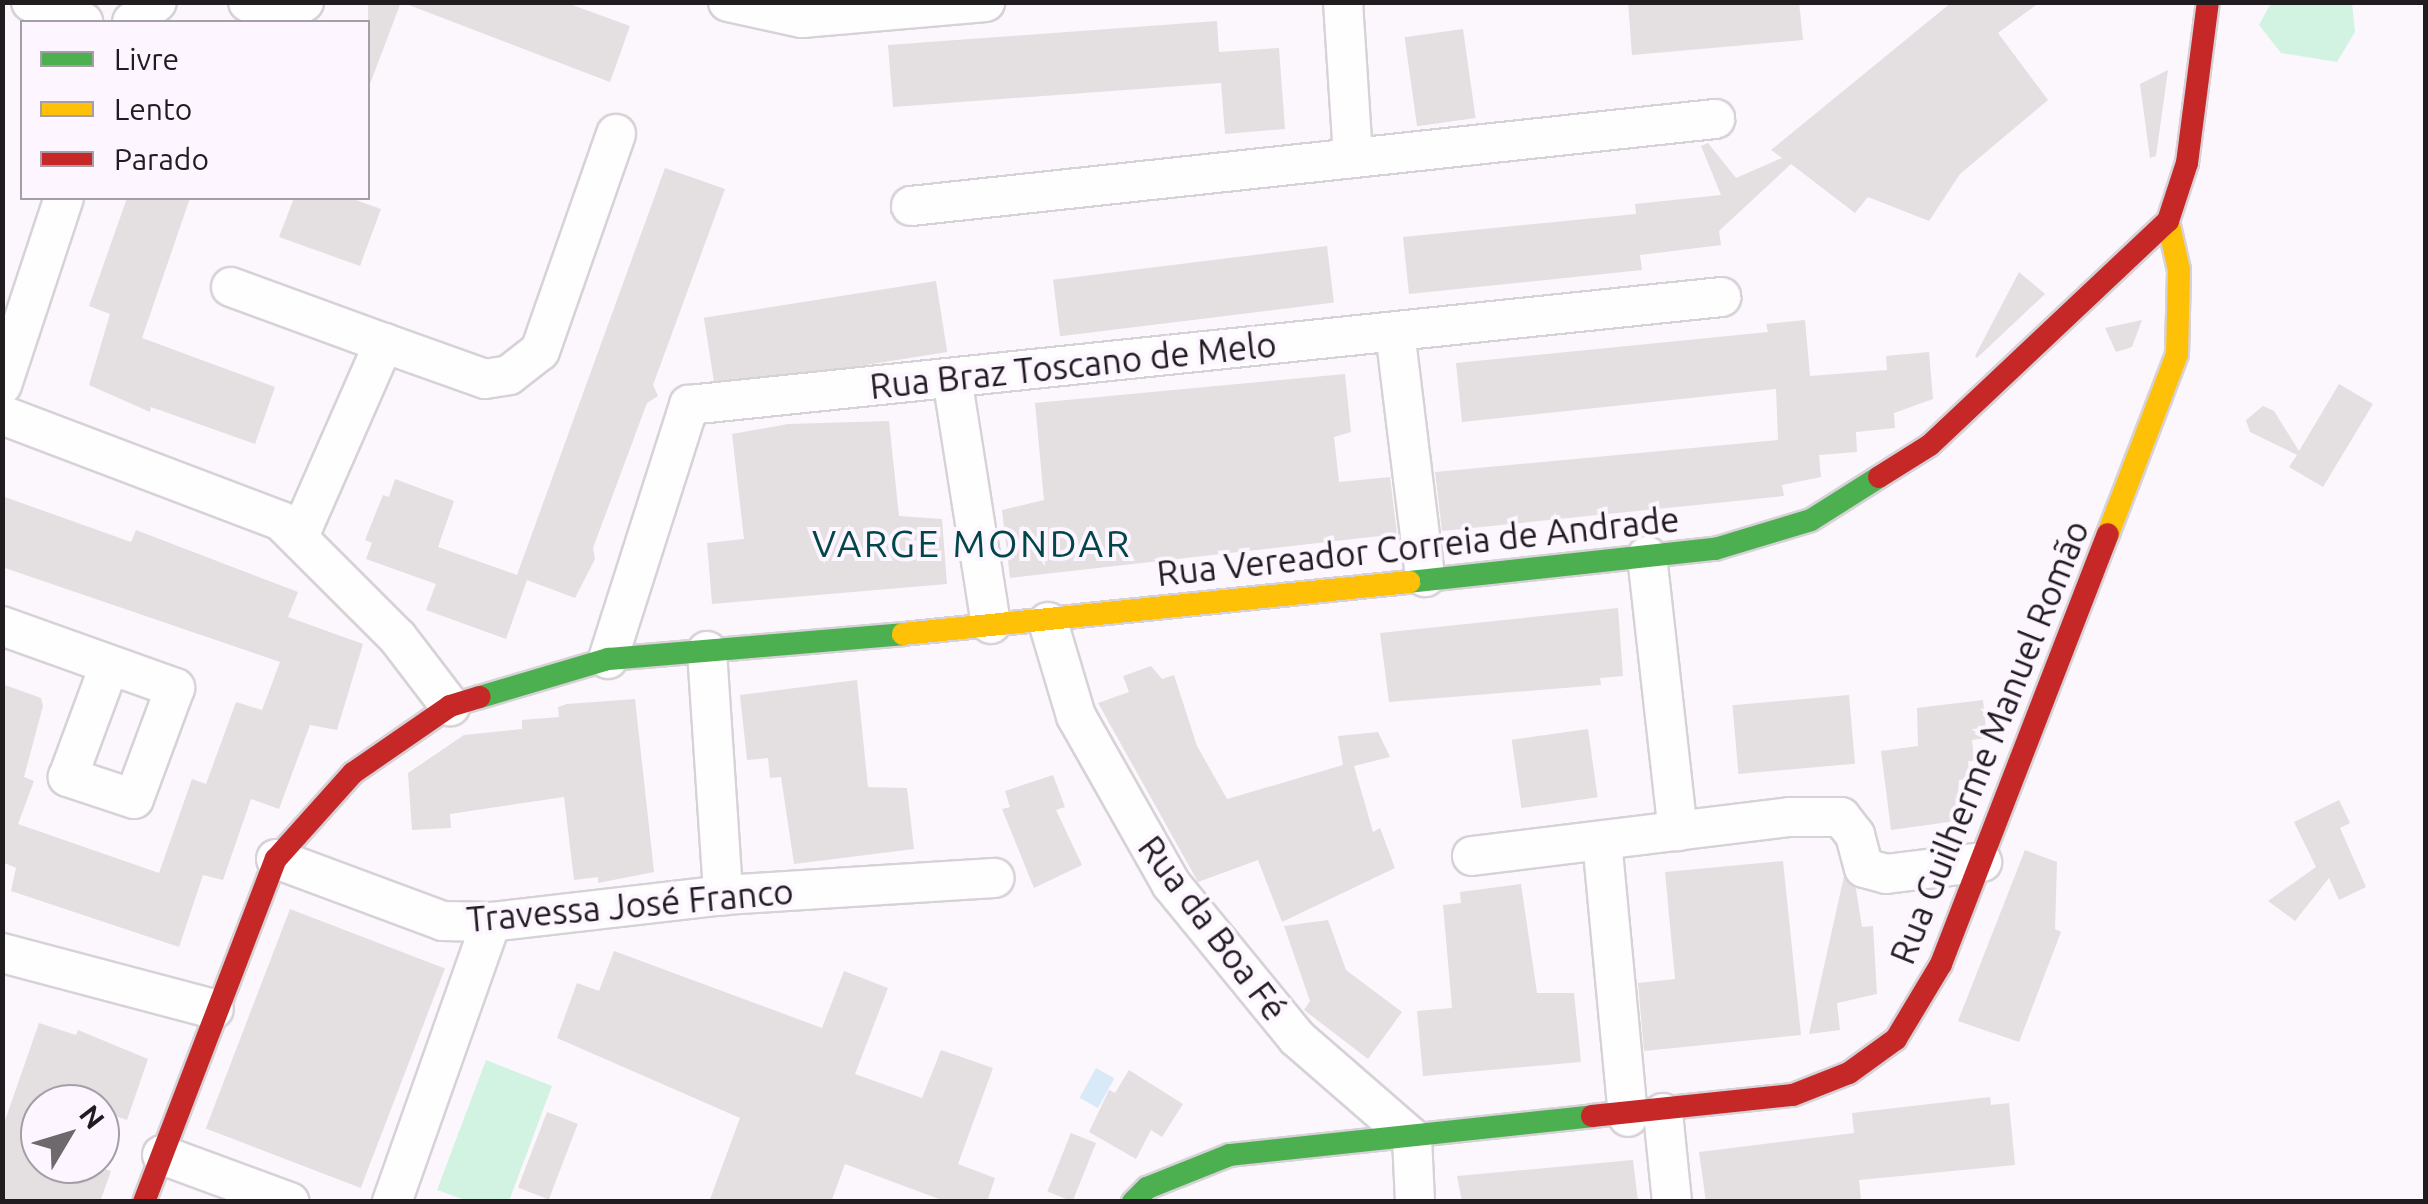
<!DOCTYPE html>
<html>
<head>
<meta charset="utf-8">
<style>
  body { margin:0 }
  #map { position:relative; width:2428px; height:1204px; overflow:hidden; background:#fcf7fd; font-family:Ubuntu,sans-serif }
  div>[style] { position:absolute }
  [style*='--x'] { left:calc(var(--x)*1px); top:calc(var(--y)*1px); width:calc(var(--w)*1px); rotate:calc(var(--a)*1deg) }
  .green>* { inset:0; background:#d3f3e2 }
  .water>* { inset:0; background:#d8eaf8; transform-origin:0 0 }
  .building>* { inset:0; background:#e4dfe0; transform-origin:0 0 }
  .roads { filter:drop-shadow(2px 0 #d7d2d7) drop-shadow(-2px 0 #d7d2d7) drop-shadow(0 2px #d7d2d7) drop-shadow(0 -2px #d7d2d7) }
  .street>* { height:38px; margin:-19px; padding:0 19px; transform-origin:19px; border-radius:19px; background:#fffeff }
  .fast>* { height:22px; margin:-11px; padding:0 11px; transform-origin:11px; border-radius:11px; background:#4caf50 }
  .slow>* { height:22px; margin:-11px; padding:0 11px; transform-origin:11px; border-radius:11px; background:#ffc107 }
  .jam>* { height:22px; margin:-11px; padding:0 11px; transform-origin:11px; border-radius:11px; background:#c62828 }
  span { translate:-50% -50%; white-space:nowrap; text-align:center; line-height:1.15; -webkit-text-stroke:8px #fdf5ff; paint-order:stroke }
  .street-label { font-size:35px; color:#201c20 }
  .neighbourhood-label { font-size:38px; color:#03464a; letter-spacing:2.5px }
  .frame { position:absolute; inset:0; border:5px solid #201c20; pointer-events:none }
  .legend { position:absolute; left:20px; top:20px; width:350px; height:180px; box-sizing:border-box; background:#fdf5ff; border:2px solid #a59ea6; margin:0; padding:12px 18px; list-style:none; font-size:30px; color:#201c20 }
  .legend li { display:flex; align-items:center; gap:20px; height:50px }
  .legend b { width:50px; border:2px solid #a59ea6 }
  .north { position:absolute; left:20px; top:1084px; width:100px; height:100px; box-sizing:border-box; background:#fdf5ff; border:2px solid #a59ea6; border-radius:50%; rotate:52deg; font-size:28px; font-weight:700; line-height:40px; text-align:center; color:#201c20 }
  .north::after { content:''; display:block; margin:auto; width:35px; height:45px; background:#6d696d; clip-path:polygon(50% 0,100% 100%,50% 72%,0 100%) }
</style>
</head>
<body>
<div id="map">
  <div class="green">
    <div style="clip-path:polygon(2271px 3px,2352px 3px,2355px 32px,2337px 62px,2281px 53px,2259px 25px)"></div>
    <div style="clip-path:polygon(486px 1060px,552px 1086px,509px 1201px,468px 1201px,437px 1190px)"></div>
  </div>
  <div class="water">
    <div style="left:1096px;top:1068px;width:21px;height:34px;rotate:29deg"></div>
  </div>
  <div class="building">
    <div style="clip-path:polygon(368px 2px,401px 2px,370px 84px,368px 83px)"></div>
    <div style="clip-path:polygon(401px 2px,564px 2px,630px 26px,610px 82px)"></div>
    <div style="clip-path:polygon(1628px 2px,1799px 2px,1803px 40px,1632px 55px)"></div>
    <div style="clip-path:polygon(1952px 2px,2040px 2px,1998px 33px,2048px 100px,1960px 174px,1929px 221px,1868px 197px,1855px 213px,1791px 164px,1719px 231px,1721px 245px,1640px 255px,1642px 270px,1409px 294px,1403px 237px,1636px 214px,1635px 204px,1721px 195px,1701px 146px,1708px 143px,1736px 178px,1782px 158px,1771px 150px)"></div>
    <div style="clip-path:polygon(1217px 21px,1219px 52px,1279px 48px,1285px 129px,1225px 134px,1221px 83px,893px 107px,888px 45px)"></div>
    <div style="left:1463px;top:29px;width:90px;height:59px;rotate:82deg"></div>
    <div style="clip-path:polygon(2168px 70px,2156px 156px,2150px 158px,2140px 84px)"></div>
    <div style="clip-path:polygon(665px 168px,725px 189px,653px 385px,658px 396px,647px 403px,593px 548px,595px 559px,575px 598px,527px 580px,506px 639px,426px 610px,436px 584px,366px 559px,372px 543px,365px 540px,383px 495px,389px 497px,395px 479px,454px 501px,438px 547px,517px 575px)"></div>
    <div style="clip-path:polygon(127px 198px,190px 198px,142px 338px,275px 387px,255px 444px,151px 407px,150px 412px,89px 385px,110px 314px,89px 306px)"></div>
    <div style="clip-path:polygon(294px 198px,350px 198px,381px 209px,360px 266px,279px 237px)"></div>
    <div style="left:1327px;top:246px;width:57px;height:276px;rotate:83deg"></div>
    <div style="clip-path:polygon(2019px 272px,2045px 294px,1977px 358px,1975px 356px)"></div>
    <div style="left:936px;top:281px;width:72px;height:235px;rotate:81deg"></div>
    <div style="clip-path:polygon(1805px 320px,1810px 376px,1887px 370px,1886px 356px,1929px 352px,1933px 399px,1894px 413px,1895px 428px,1856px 432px,1857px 452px,1819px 455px,1821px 477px,1782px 485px,1784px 496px,1442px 531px,1435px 472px,1778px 440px,1776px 389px,1462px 422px,1456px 363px,1768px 332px,1766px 324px)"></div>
    <div style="clip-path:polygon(2142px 320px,2132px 347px,2116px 352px,2105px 328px)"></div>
    <div style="clip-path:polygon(1345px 374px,1351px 432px,1334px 437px,1339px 482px,1390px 477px,1397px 534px,1010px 578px,1002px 510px,1044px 500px,1035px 403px)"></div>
    <div style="clip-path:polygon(2339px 384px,2373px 404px,2323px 487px,2289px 467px,2297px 455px,2250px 432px,2246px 420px,2263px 406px,2274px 411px,2299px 451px)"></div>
    <div style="clip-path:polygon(889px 421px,899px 516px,942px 519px,947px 584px,712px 604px,707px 543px,744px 539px,732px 434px,788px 424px)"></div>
    <div style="clip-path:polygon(2px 496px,131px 542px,136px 530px,298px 592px,288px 617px,363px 644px,337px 730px,310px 725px,279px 809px,251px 799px,223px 880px,203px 875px,179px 947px,11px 891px,16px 868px,2px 862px,2px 684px,41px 698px,43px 706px,24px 777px,34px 781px,18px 824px,159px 873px,192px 779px,206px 784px,236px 702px,262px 710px,280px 662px,2px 567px)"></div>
    <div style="clip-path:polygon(1618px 608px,1623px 676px,1600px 678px,1601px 685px,1389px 702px,1380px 633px)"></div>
    <div style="clip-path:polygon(1151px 666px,1162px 679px,1174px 675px,1197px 746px,1227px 799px,1343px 765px,1338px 736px,1378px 732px,1390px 757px,1354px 766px,1373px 832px,1380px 828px,1395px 868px,1282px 922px,1258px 860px,1198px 882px,1098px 703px,1129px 692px,1123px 676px)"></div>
    <div style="clip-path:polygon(857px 680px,868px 787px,907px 788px,914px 849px,794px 864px,781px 777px,770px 778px,768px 758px,747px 760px,740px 695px)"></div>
    <div style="left:1849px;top:695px;width:69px;height:117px;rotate:85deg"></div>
    <div style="clip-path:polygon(635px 699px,654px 872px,598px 883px,598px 877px,574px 880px,564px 797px,450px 814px,451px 828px,412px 830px,408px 773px,464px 735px,522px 729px,522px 720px,559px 717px,558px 707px,567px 704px)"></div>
    <div style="clip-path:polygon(1983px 700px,1987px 738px,1972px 740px,1974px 761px,1968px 761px,1970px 779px,1959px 780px,1956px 821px,1891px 830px,1881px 751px,1918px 746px,1917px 708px)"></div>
    <div style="left:1588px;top:729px;width:69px;height:77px;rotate:82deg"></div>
    <div style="clip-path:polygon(1053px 775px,1065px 807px,1056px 810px,1082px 865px,1034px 888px,1002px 809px,1010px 807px,1005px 791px)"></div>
    <div style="clip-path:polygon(2339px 800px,2350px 823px,2340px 828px,2366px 887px,2339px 900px,2329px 878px,2295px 921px,2268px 901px,2316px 867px,2294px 822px)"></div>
    <div style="clip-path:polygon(2025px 850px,2057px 862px,2055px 929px,2061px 932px,2019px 1042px,1958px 1021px)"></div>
    <div style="clip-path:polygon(1783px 861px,1801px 1035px,1644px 1051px,1638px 983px,1675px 979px,1665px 872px)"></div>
    <div style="clip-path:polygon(1844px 876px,1856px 889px,1862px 927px,1873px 926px,1877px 994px,1837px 1003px,1840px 1030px,1809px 1034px)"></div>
    <div style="clip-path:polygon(1521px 884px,1537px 993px,1574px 993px,1581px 1062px,1423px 1076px,1417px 1011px,1452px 1008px,1443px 905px,1461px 903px,1460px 892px)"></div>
    <div style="left:290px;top:909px;width:166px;height:235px;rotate:21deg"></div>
    <div style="clip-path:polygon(1328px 920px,1346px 970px,1402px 1012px,1368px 1059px,1304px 1010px,1310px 1001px,1284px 926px)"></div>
    <div style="clip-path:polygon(614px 951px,822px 1028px,844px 971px,888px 988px,855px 1074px,922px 1098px,941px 1050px,993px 1068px,958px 1164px,995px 1178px,987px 1202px,947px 1202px,845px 1164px,831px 1202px,709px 1202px,740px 1118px,557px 1038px,577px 983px,599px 991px)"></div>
    <div style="clip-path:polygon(39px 1023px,76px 1035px,78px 1030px,148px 1059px,127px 1120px,100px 1111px,100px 1104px,40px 1104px,40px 1141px,32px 1164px,91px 1164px,111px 1171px,100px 1202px,2px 1202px,2px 1129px)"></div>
    <div style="clip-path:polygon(1129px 1070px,1183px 1104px,1162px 1137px,1151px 1130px,1136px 1159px,1089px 1132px,1109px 1090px,1115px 1093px)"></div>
    <div style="clip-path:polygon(1990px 1097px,1991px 1105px,2009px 1103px,2015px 1165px,1859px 1180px,1861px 1200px,1847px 1202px,1706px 1202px,1699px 1152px,1854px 1133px,1852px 1113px)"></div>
    <div style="left:547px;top:1112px;width:33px;height:81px;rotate:21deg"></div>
    <div style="left:1071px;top:1133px;width:27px;height:63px;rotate:22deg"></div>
    <div style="clip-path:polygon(1633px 1160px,1638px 1202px,1462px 1202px,1457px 1176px)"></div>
  </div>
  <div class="roads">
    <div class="street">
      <div style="--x:31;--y:2;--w:56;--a:21"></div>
      <div style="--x:248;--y:2;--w:39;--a:17"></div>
      <div style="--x:285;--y:13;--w:22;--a:-30"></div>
      <div style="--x:728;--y:2;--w:76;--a:12.2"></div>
      <div style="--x:802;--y:18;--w:184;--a:-5"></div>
      <div style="--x:1343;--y:2;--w:154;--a:86.3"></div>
      <div style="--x:132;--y:22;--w:32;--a:-39"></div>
      <div style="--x:911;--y:206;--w:809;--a:-6.18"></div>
      <div style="--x:231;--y:287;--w:163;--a:20.1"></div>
      <div style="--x:1395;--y:332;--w:247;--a:83"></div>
      <div style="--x:952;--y:378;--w:249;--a:81"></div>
      <div style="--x:2;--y:385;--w:197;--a:-71.7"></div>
      <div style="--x:2;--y:415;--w:298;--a:20.8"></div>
      <div style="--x:281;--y:521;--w:165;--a:45"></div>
      <div style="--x:398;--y:638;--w:86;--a:52.6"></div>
      <div style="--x:300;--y:534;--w:209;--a:-66.3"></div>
      <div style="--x:384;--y:343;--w:107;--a:19.6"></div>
      <div style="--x:485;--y:379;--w:24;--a:-9"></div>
      <div style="--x:509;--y:375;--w:39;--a:-38"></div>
      <div style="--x:540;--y:351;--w:230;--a:-70.7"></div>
      <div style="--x:1647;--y:556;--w:277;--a:83.6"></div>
      <div style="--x:1048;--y:622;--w:98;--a:73.4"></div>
      <div style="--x:1076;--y:716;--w:193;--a:60.5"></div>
      <div style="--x:1171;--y:884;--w:199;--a:50.7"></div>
      <div style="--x:1297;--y:1038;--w:152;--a:41"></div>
      <div style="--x:1412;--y:1138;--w:64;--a:87.3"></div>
      <div style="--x:2;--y:626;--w:184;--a:19.7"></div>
      <div style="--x:175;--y:688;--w:118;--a:110.3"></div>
      <div style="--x:134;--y:799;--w:70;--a:-161.6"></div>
      <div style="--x:68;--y:777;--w:118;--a:-69.7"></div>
      <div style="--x:707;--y:651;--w:245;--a:86.2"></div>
      <div style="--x:608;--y:659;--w:267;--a:-72.3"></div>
      <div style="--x:689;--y:405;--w:1038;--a:-5.97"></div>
      <div style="--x:1602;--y:841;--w:277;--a:84.6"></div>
      <div style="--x:1472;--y:856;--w:320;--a:-7"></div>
      <div style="--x:1790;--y:817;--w:51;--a:0"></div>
      <div style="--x:1841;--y:817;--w:23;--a:52"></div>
      <div style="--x:1855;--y:835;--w:34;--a:75"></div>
      <div style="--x:1864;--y:868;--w:23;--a:15"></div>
      <div style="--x:1886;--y:874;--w:97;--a:-7.1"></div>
      <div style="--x:276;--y:859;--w:178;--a:20.4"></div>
      <div style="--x:443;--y:921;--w:48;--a:1.2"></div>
      <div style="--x:491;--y:922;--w:234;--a:-6.6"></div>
      <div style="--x:723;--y:895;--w:272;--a:-3.6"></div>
      <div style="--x:2;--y:953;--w:219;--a:14.8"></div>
      <div style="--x:1663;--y:1113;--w:89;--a:84.2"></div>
      <div style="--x:162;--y:1155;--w:136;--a:20.2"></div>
      <div style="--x:392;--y:1202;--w:297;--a:-70.5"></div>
    </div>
    <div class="fast">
      <div style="--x:1409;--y:582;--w:308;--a:-6.2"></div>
      <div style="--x:1715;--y:549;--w:100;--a:-16.8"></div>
      <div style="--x:1811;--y:520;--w:80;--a:-32.3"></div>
      <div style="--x:480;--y:697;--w:134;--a:-16.5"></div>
      <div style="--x:608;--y:659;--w:296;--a:-4.8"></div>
      <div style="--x:1133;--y:1202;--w:20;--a:-45"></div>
      <div style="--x:1147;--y:1188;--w:89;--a:-21.7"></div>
      <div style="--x:1230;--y:1155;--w:364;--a:-6.1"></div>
    </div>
    <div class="slow">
      <div style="--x:2108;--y:534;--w:193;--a:-69"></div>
      <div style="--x:2177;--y:354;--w:84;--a:-88.6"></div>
      <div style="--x:2179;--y:270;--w:50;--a:-102.7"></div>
      <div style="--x:903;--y:634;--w:509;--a:-5.87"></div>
    </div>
    <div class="jam">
      <div style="--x:1879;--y:477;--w:60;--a:-32.1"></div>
      <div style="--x:1930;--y:445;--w:327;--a:-43.3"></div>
      <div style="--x:2168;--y:221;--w:61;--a:-71.9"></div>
      <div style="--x:2187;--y:163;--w:162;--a:-82.6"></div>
      <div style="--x:1592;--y:1116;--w:202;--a:-6"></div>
      <div style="--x:1793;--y:1095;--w:60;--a:-21.4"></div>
      <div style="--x:1849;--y:1073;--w:58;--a:-35.9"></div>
      <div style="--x:1896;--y:1039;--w:87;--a:-59"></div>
      <div style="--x:1941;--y:964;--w:461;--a:-68.8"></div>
      <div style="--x:144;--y:1202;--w:368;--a:-69"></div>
      <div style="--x:276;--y:859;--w:115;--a:-48.2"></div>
      <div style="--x:353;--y:773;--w:118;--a:-34.6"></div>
      <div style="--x:450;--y:706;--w:31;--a:-17"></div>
    </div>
  </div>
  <div class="street-label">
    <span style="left:1073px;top:365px;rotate:-6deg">Rua Braz Toscano de Melo</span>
    <span style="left:1418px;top:546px;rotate:-6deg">Rua Vereador Correia de Andrade</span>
    <span style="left:1989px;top:742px;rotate:-68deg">Rua Guilherme Manuel Romão</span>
    <span style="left:630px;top:905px;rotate:-5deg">Travessa José Franco</span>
    <span style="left:1213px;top:928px;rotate:53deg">Rua da Boa Fé</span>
  </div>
  <div class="neighbourhood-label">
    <span style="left:972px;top:544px">VARGE MONDAR</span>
  </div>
  <div class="frame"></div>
  <ul class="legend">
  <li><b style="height:12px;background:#4caf50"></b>Livre</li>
  <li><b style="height:12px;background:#ffc107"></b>Lento</li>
  <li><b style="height:12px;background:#c62828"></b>Parado</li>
  </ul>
  <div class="north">N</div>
</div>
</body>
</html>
